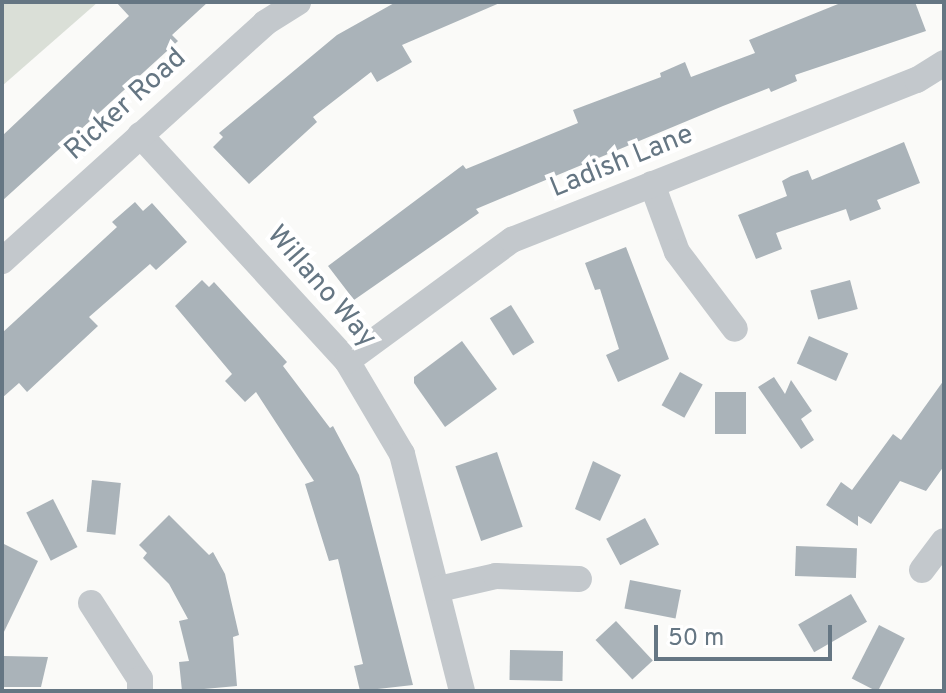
<!DOCTYPE html>
<html>
<head>
<meta charset="utf-8">
<style>
  body { margin:0 }
  #map { position:relative; width:946px; height:693px; overflow:hidden; background:#fafaf8; font-family:Overpass,sans-serif }
  div>[style] { position:absolute }
  [style*='--x'] { left:calc(var(--x)*1px); top:calc(var(--y)*1px); width:calc(var(--w)*1px); rotate:calc(var(--a)*1deg) }
  .green>* { inset:0; background:#dadfd7 }
  .building>* { inset:0; background:#aab3b9; transform-origin:0 0 }
  .minor>* { height:26px; margin:-13px; padding:0 13px; transform-origin:13px; border-radius:13px; background:#c3c8cc }
  span { translate:-50% -50%; white-space:nowrap; text-align:center; line-height:1.15; -webkit-text-stroke:8px #fff; paint-order:stroke }
  .street-label { font-size:28px; color:#657683 }
  .frame { position:absolute; inset:0; border:4px solid #657683; pointer-events:none }
  .scale { position:absolute; left:654px; top:625px; width:178px; height:36px; box-sizing:border-box; border:4px solid #657683; border-top:0; padding-left:10px; font-size:24px; line-height:28px; white-space:nowrap; color:#657683; -webkit-text-stroke:6px #fff; paint-order:stroke }
</style>
</head>
<body>
<div id="map">
  <div class="green">
    <div style="clip-path:polygon(2px 2px,98px 2px,2px 86px)"></div>
  </div>
  <div class="building">
    <div style="clip-path:polygon(116px 2px,208px 2px,172px 35px,178px 41px,2px 201px,2px 136px,129px 16px)"></div>
    <div style="clip-path:polygon(396px 2px,502px 2px,402px 45px,412px 62px,377px 82px,371px 72px,313px 117px,317px 122px,249px 184px,213px 147px,223px 137px,219px 133px,337px 35px)"></div>
    <div style="clip-path:polygon(843px 2px,915px 2px,926px 31px,795px 75px,797px 81px,771px 92px,769px 88px,723px 106px,476px 209px,479px 213px,354px 300px,328px 266px,463px 165px,466px 169px,578px 123px,573px 110px,661px 77px,660px 73px,685px 62px,691px 77px,755px 53px,749px 40px)"></div>
    <div style="clip-path:polygon(904px 142px,920px 183px,877px 200px,881px 209px,850px 221px,846px 209px,776px 233px,782px 249px,756px 259px,738px 215px,787px 196px,782px 181px,791px 176px,808px 170px,812px 180px)"></div>
    <div style="clip-path:polygon(135px 202px,143px 211px,152px 203px,187px 242px,156px 270px,150px 264px,89px 317px,98px 326px,27px 392px,19px 383px,2px 398px,2px 333px,117px 227px,112px 222px)"></div>
    <div style="clip-path:polygon(626px 247px,669px 359px,618px 382px,606px 355px,619px 349px,600px 289px,595px 290px,585px 263px)"></div>
    <div style="clip-path:polygon(202px 280px,209px 287px,214px 282px,287px 362px,283px 366px,330px 428px,333px 426px,359px 475px,413px 685px,360px 691px,354px 666px,363px 664px,338px 559px,329px 561px,305px 484px,314px 481px,256px 392px,245px 402px,225px 381px,232px 374px,175px 306px)"></div>
    <div style="left:850px;top:280px;width:30px;height:41px;rotate:75deg"></div>
    <div style="left:511px;top:305px;width:44px;height:25px;rotate:58deg"></div>
    <div style="left:809px;top:336px;width:43px;height:30px;rotate:24deg"></div>
    <div style="clip-path:polygon(462px 341px,497px 389px,445px 427px,414px 383px,414px 377px)"></div>
    <div style="left:680px;top:372px;width:26px;height:38px;rotate:29deg"></div>
    <div style="clip-path:polygon(774px 377px,785px 394px,791px 380px,812px 411px,801px 419px,814px 440px,801px 449px,758px 387px)"></div>
    <div style="clip-path:polygon(944px 380px,944px 466px,926px 491px,900px 481px,871px 524px,858px 516px,858px 526px,826px 505px,841px 482px,852px 490px,893px 434px,901px 440px)"></div>
    <div style="left:715px;top:392px;width:31px;height:42px"></div>
    <div style="left:497px;top:452px;width:79px;height:44px;rotate:71deg"></div>
    <div style="clip-path:polygon(593px 461px,621px 475px,600px 521px,575px 509px)"></div>
    <div style="left:92px;top:480px;width:29px;height:52px;rotate:6deg"></div>
    <div style="left:53px;top:499px;width:54px;height:30px;rotate:63deg"></div>
    <div style="clip-path:polygon(169px 515px,209px 555px,213px 552px,225px 574px,239px 635px,233px 637px,237px 686px,182px 691px,179px 662px,189px 661px,179px 621px,188px 619px,169px 584px,143px 558px,147px 553px,139px 545px)"></div>
    <div style="left:645px;top:518px;width:30px;height:44px;rotate:62deg"></div>
    <div style="clip-path:polygon(2px 543px,38px 561px,2px 636px)"></div>
    <div style="left:796px;top:546px;width:61px;height:30px;rotate:2deg"></div>
    <div style="left:630px;top:580px;width:52px;height:29px;rotate:11deg"></div>
    <div style="left:851px;top:594px;width:32px;height:61px;rotate:60deg"></div>
    <div style="left:616px;top:621px;width:54px;height:28px;rotate:47deg"></div>
    <div style="left:879px;top:625px;width:29px;height:60px;rotate:27deg"></div>
    <div style="left:510px;top:650px;width:53px;height:30px;rotate:1deg"></div>
    <div style="clip-path:polygon(4px 656px,48px 657px,41px 687px,3px 687px)"></div>
  </div>
  <div class="minor">
    <div style="--x:140;--y:135;--w:306;--a:47.5"></div>
    <div style="--x:347;--y:361;--w:108;--a:59.4"></div>
    <div style="--x:402;--y:454;--w:244;--a:75.8"></div>
    <div style="--x:652;--y:184;--w:72;--a:69.8"></div>
    <div style="--x:677;--y:252;--w:96;--a:53"></div>
    <div style="--x:2;--y:261;--w:355;--a:-42.1"></div>
    <div style="--x:265;--y:23;--w:39;--a:-32"></div>
    <div style="--x:347;--y:361;--w:205;--a:-36.3"></div>
    <div style="--x:512;--y:240;--w:435;--a:-21.6"></div>
    <div style="--x:917;--y:80;--w:32;--a:-32"></div>
    <div style="--x:922;--y:570;--w:36;--a:-53"></div>
    <div style="--x:439;--y:589;--w:58;--a:-12.8"></div>
    <div style="--x:496;--y:576;--w:83;--a:2.1"></div>
    <div style="--x:91;--y:603;--w:90;--a:57.2"></div>
    <div style="--x:140;--y:679;--w:12;--a:90"></div>
  </div>
  <div class="street-label">
    <span style="left:126px;top:105px;rotate:-42deg">Ricker Road</span>
    <span style="left:622px;top:162px;rotate:-22deg">Ladish Lane</span>
    <span style="left:321px;top:287px;rotate:49deg">Willano Way</span>
  </div>
  <div class="frame"></div>
  <div class="scale">50 m</div>
</div>
</body>
</html>
